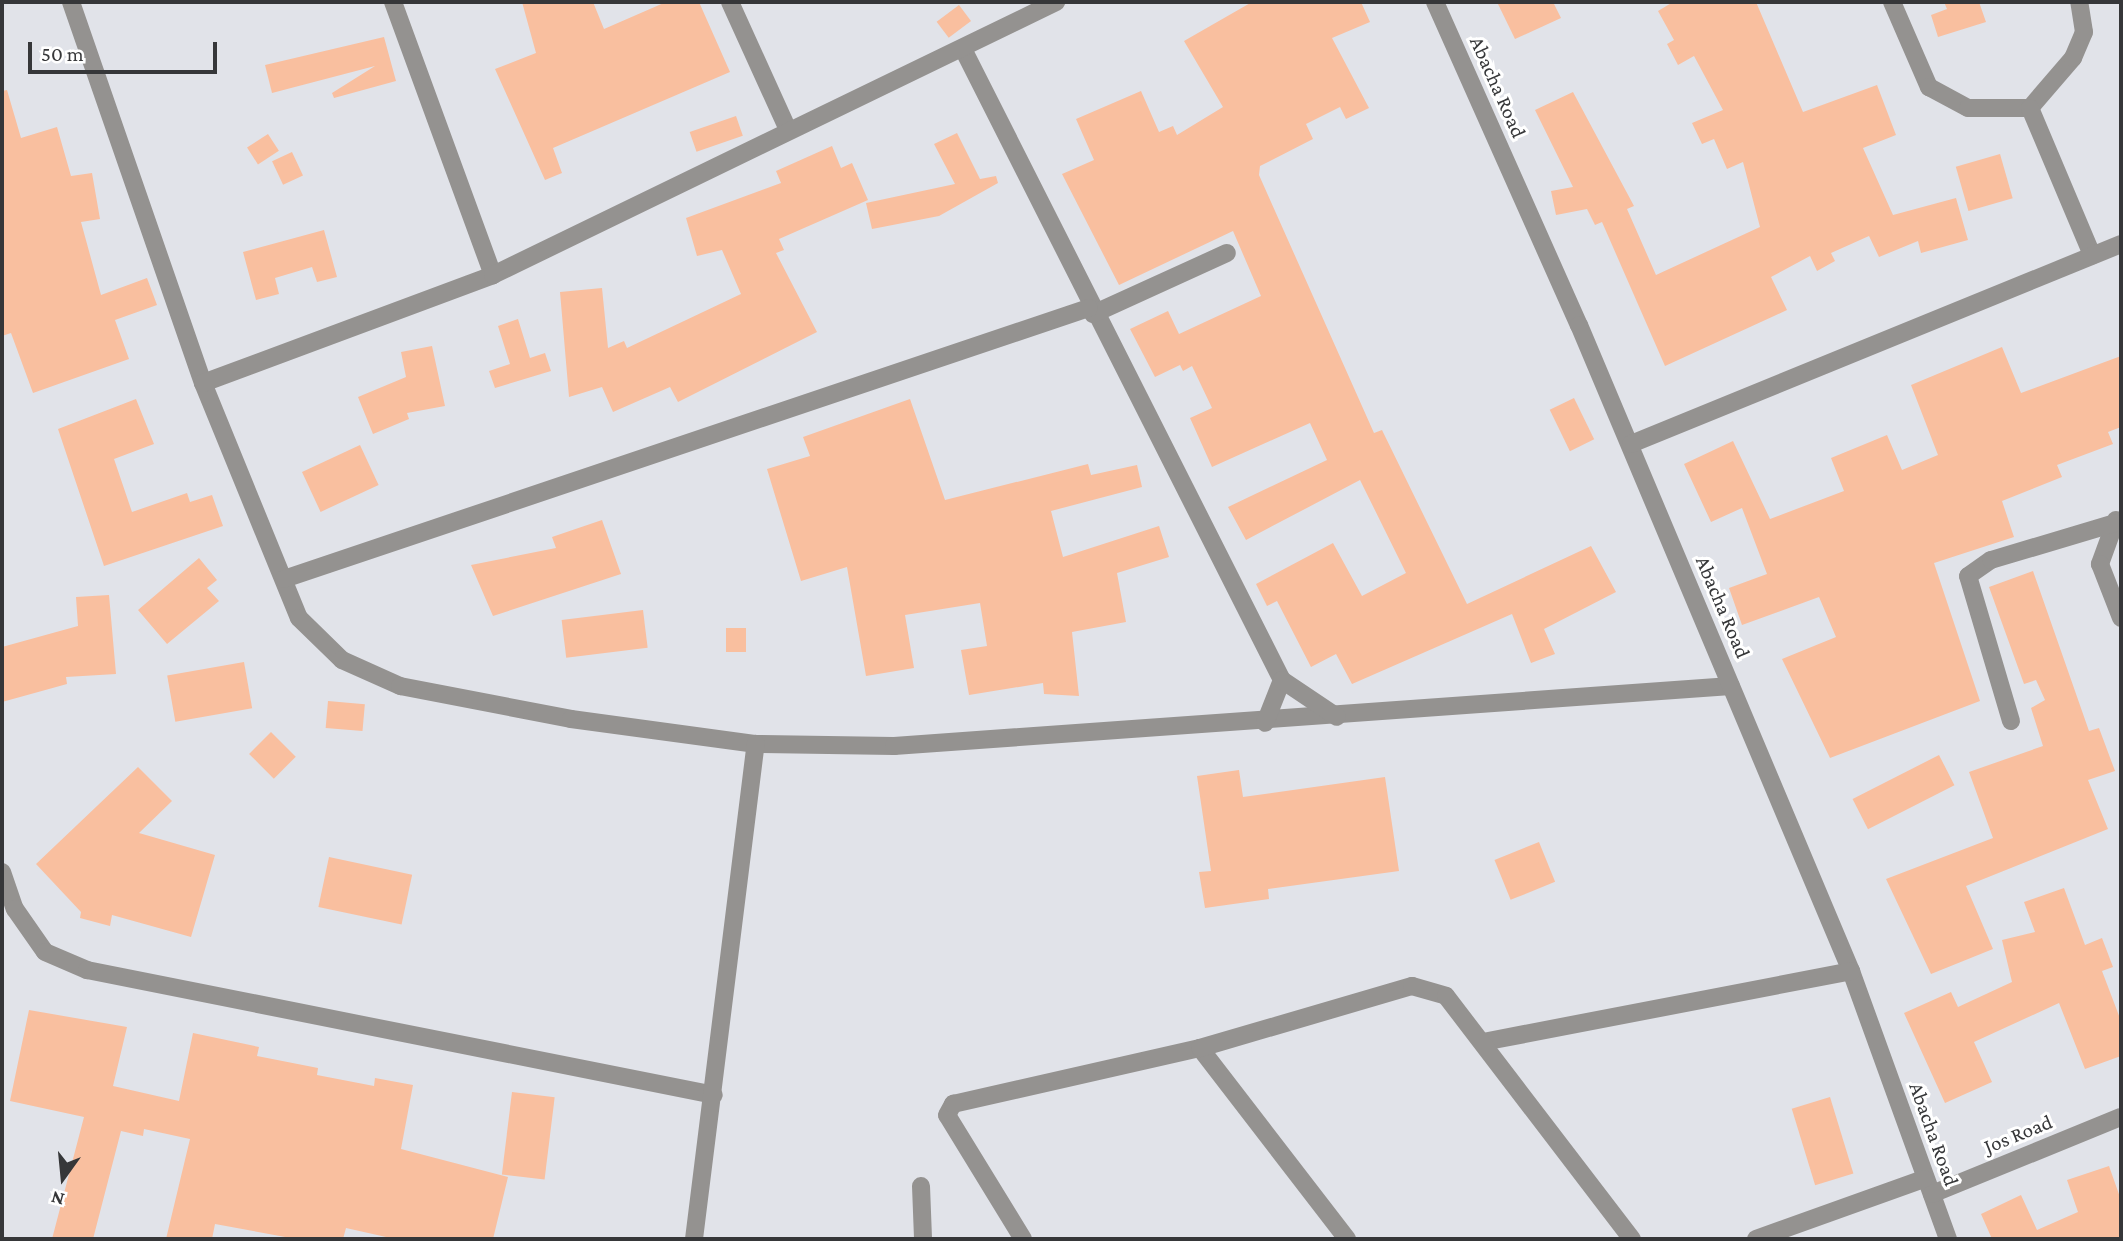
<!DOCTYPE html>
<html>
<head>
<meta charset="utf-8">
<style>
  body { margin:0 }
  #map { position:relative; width:2123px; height:1241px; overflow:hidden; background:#e1e3e9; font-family:"Crimson Pro",serif }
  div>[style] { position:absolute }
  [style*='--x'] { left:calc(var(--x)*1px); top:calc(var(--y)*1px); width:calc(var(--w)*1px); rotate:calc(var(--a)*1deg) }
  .building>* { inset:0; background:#f9bf9f; transform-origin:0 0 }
  .minor>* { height:18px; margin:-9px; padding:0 9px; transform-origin:9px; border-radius:9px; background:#949290 }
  span { translate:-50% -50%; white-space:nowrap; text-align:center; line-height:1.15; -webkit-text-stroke:6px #fff; paint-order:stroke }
  .street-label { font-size:21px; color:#363739 }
  .frame { position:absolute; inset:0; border:4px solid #363739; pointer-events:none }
  .north { position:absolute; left:28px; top:1143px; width:70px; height:70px; -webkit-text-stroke:5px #fff; paint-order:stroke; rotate:195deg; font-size:19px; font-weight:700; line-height:28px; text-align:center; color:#363739 }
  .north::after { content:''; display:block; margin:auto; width:24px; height:32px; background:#363739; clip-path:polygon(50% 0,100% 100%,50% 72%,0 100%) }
  .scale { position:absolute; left:28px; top:42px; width:189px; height:32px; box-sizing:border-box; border:4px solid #363739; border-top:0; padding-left:9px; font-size:21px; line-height:24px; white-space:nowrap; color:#363739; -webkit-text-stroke:5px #fff; paint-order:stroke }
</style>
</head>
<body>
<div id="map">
  <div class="building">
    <div style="clip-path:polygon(522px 2px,593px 2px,604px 29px,666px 2px,699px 2px,730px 72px,553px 148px,562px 173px,545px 180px,495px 69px,536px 53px)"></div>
    <div style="clip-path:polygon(1252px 2px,1361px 2px,1370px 22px,1332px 38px,1369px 108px,1346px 119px,1340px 107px,1306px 124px,1313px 139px,1260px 166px,1259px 175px,1374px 433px,1382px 430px,1467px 604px,1591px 546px,1616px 592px,1544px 629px,1555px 654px,1531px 663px,1512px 614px,1352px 684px,1336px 654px,1311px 667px,1277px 601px,1267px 606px,1256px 584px,1333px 543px,1362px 596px,1406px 573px,1360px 480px,1246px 540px,1228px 507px,1327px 460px,1310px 423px,1212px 467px,1190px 418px,1212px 408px,1192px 366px,1183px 371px,1180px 365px,1155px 377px,1130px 329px,1168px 311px,1179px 334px,1261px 296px,1233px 231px,1119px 285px,1062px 174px,1094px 160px,1076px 119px,1141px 91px,1159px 132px,1173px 126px,1177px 135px,1223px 107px,1184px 41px)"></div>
    <div style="clip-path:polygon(1497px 2px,1553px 2px,1561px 18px,1515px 39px)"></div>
    <div style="clip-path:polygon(1673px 2px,1756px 2px,1803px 112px,1877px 85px,1896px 135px,1863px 148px,1893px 215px,1956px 198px,1968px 240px,1921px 253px,1918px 241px,1879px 257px,1869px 236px,1831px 253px,1835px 261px,1817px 271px,1810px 256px,1771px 277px,1787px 310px,1665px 366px,1602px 222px,1595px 225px,1587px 209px,1556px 215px,1551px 191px,1573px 187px,1535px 110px,1573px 92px,1634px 206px,1627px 209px,1656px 275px,1760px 227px,1743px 162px,1727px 169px,1714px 139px,1702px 144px,1692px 123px,1723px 110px,1694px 56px,1678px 65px,1667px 44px,1674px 40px,1658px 11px)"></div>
    <div style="clip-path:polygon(1944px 2px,1979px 2px,1986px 22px,1938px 37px,1931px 15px,1947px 9px)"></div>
    <div style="left:959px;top:5px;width:20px;height:28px;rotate:53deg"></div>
    <div style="clip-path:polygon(384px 37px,396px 81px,334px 98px,332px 93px,375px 66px,272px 93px,265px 65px)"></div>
    <div style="clip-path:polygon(7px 90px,21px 138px,57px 127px,71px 176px,92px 173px,100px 219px,81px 222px,101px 295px,147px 278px,157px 305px,115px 320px,129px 359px,33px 393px,11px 333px,2px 336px,2px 91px)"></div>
    <div style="left:736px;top:116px;width:21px;height:49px;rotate:71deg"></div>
    <div style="clip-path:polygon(957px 133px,980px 179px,996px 176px,998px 183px,939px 216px,872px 229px,866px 203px,955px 184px,934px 144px)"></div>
    <div style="left:268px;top:134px;width:20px;height:25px;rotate:57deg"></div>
    <div style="clip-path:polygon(832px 146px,841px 168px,852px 163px,868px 200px,779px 239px,784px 250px,776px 253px,817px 332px,678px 402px,670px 387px,613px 412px,602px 387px,569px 397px,560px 292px,602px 288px,608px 348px,624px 341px,627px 348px,741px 294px,722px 250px,697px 256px,686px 218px,781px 183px,776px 171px)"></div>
    <div style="left:292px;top:152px;width:26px;height:22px;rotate:65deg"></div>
    <div style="left:2000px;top:154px;width:46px;height:46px;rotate:74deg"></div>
    <div style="clip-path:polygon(324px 230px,337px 277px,317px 282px,312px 267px,275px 278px,279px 294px,256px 300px,243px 252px)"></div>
    <div style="clip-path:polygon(518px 319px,530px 358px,545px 353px,551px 371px,495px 388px,489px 371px,510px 364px,498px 326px)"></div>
    <div style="clip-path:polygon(432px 346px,445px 406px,407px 413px,409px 419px,373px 434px,358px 397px,406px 377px,401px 352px)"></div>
    <div style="clip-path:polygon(2002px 347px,2021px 393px,2121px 356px,2121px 427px,2108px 432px,2113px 444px,2057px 465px,2062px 477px,2002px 501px,2014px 537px,1934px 563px,1980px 701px,1830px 758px,1782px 659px,1836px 637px,1819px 597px,1742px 625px,1729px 588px,1767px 574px,1742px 508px,1711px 522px,1684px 464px,1733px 441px,1770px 519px,1844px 491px,1831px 458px,1887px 435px,1902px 470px,1938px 455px,1911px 385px)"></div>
    <div style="left:1574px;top:398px;width:46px;height:27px;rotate:64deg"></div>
    <div style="clip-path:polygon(136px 399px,154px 444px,114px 459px,132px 512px,187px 493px,190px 502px,212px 495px,223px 526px,104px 566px,58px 429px)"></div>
    <div style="clip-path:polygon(910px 399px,945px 500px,1088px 464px,1091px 475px,1137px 465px,1142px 487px,1051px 511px,1063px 557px,1159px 526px,1169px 557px,1117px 573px,1126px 622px,1072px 632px,1079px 696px,1044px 694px,1043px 683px,969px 695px,961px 650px,987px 646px,980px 603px,905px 615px,914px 668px,866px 676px,847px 567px,801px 581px,767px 469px,810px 456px,803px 437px)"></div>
    <div style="left:360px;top:445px;width:44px;height:64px;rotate:65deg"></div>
    <div style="clip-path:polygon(602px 520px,621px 574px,493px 616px,471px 565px,556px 548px,552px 537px)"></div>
    <div style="clip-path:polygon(199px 558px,217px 580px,207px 588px,219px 601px,167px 644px,138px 610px)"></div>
    <div style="clip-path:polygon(2033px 571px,2089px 731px,2099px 728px,2115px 771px,2088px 780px,2108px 829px,1966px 886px,1993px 949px,1931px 974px,1886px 879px,1993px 838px,1969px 772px,2043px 746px,2031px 708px,2045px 700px,2036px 680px,2024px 684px,1989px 587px)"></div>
    <div style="clip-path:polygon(109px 595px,116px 674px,66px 677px,67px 684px,2px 702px,2px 647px,78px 626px,76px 597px)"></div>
    <div style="left:643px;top:610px;width:38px;height:82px;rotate:83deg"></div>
    <div style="left:726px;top:628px;width:20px;height:24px"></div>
    <div style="left:244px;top:662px;width:47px;height:78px;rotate:80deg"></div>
    <div style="left:328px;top:701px;width:37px;height:27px;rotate:5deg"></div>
    <div style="left:271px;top:732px;width:35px;height:31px;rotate:45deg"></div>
    <div style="left:1939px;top:755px;width:34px;height:97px;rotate:63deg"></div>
    <div style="clip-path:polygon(138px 767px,172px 801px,139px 833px,215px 855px,191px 937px,112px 915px,110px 926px,80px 918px,81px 912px,36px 864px)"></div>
    <div style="clip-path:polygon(1239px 770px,1243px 797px,1385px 777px,1399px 871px,1268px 889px,1269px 899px,1205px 908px,1199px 872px,1211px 871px,1197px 776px)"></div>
    <div style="left:1539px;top:842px;width:43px;height:48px;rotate:68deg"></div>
    <div style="left:329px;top:857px;width:85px;height:51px;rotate:12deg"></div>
    <div style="clip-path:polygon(2064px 888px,2085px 945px,2102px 938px,2113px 967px,2102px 971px,2121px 1021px,2121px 1056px,2085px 1069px,2059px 1003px,1974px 1042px,1992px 1082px,1945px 1103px,1904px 1013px,1951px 992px,1958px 1007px,2012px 982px,2002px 940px,2035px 932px,2024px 902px)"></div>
    <div style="clip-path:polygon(29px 1010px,127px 1027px,113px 1086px,179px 1101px,193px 1033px,259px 1047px,257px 1056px,318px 1068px,317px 1075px,374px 1086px,375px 1078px,413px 1085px,401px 1149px,508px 1177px,493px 1239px,395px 1239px,346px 1228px,343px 1239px,296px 1239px,215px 1224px,212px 1239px,166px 1239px,190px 1139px,144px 1129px,143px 1136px,121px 1131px,93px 1239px,52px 1239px,84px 1117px,10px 1101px)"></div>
    <div style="left:512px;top:1092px;width:43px;height:83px;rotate:7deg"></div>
    <div style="left:1830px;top:1097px;width:80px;height:40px;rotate:73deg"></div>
    <div style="clip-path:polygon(2109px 1166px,2121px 1200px,2121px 1239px,1992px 1239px,1981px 1214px,2021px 1195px,2037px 1230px,2078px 1212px,2067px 1180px)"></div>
  </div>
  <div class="minor">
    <div style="--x:71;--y:2;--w:403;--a:70.9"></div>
    <div style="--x:203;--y:383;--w:254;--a:67.8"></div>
    <div style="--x:299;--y:618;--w:60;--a:44.3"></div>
    <div style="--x:342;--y:660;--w:64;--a:24.1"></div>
    <div style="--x:400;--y:686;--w:174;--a:10.9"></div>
    <div style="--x:571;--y:719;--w:187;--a:7.7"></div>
    <div style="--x:756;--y:744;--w:138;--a:0.8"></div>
    <div style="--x:894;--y:746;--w:839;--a:-4.1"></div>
    <div style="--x:393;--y:2;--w:291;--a:69.9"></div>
    <div style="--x:730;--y:2;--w:141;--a:65.6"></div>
    <div style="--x:1435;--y:2;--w:354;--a:66"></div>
    <div style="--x:1579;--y:325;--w:701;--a:67.17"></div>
    <div style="--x:1851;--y:971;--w:285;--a:70.1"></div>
    <div style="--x:1892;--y:2;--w:93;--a:66.5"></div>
    <div style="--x:1929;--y:87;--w:44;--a:28.3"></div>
    <div style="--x:1968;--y:108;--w:62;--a:0"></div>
    <div style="--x:2030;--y:108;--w:66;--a:-49.3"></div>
    <div style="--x:2073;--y:58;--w:28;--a:-67"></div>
    <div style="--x:2084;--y:32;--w:30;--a:-99"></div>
    <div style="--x:963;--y:49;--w:707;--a:63.18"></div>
    <div style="--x:1282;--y:680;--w:46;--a:111.6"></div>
    <div style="--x:2030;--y:108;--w:160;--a:67.1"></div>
    <div style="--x:1093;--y:314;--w:147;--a:-24.5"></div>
    <div style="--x:203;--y:383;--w:309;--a:-20.4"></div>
    <div style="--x:493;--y:275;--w:626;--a:-25.87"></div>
    <div style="--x:1631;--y:444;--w:529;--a:-22.2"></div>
    <div style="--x:2116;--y:520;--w:47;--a:110"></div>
    <div style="--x:2100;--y:564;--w:58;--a:68.7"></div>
    <div style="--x:284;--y:579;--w:849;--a:-18.61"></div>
    <div style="--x:1282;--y:680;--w:66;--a:33.9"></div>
    <div style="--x:2011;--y:721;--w:151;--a:-106.5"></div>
    <div style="--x:1968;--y:576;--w:28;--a:-35"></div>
    <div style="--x:1991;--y:560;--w:129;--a:-16.6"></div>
    <div style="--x:2;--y:872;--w:39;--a:71"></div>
    <div style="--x:15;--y:909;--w:52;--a:55.1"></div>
    <div style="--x:45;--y:952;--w:46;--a:23.2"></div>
    <div style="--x:87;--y:970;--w:639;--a:11.27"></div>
    <div style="--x:1483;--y:1042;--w:375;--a:-10.9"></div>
    <div style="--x:1200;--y:1048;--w:241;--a:52.4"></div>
    <div style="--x:921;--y:1186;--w:53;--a:87.8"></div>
    <div style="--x:1932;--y:1194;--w:204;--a:-22.2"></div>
    <div style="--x:694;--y:1239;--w:499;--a:-82.9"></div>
    <div style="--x:1023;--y:1239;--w:145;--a:-121.5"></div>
    <div style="--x:947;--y:1115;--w:13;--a:-61"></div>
    <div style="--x:953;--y:1104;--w:253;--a:-12.8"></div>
    <div style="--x:1200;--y:1048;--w:221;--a:-16.3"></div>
    <div style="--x:1412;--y:986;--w:35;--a:16"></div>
    <div style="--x:1446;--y:996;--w:306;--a:52.6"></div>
    <div style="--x:1756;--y:1239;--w:178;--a:-19.7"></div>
  </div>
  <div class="street-label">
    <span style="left:1498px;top:87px;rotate:66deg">Abacha Road</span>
    <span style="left:1723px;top:607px;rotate:67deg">Abacha Road</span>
    <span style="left:1934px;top:1134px;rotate:70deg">Abacha Road</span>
    <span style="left:2018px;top:1134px;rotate:-22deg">Jos Road</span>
  </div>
  <div class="frame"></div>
  <div class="north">N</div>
  <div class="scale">50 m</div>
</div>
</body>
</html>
